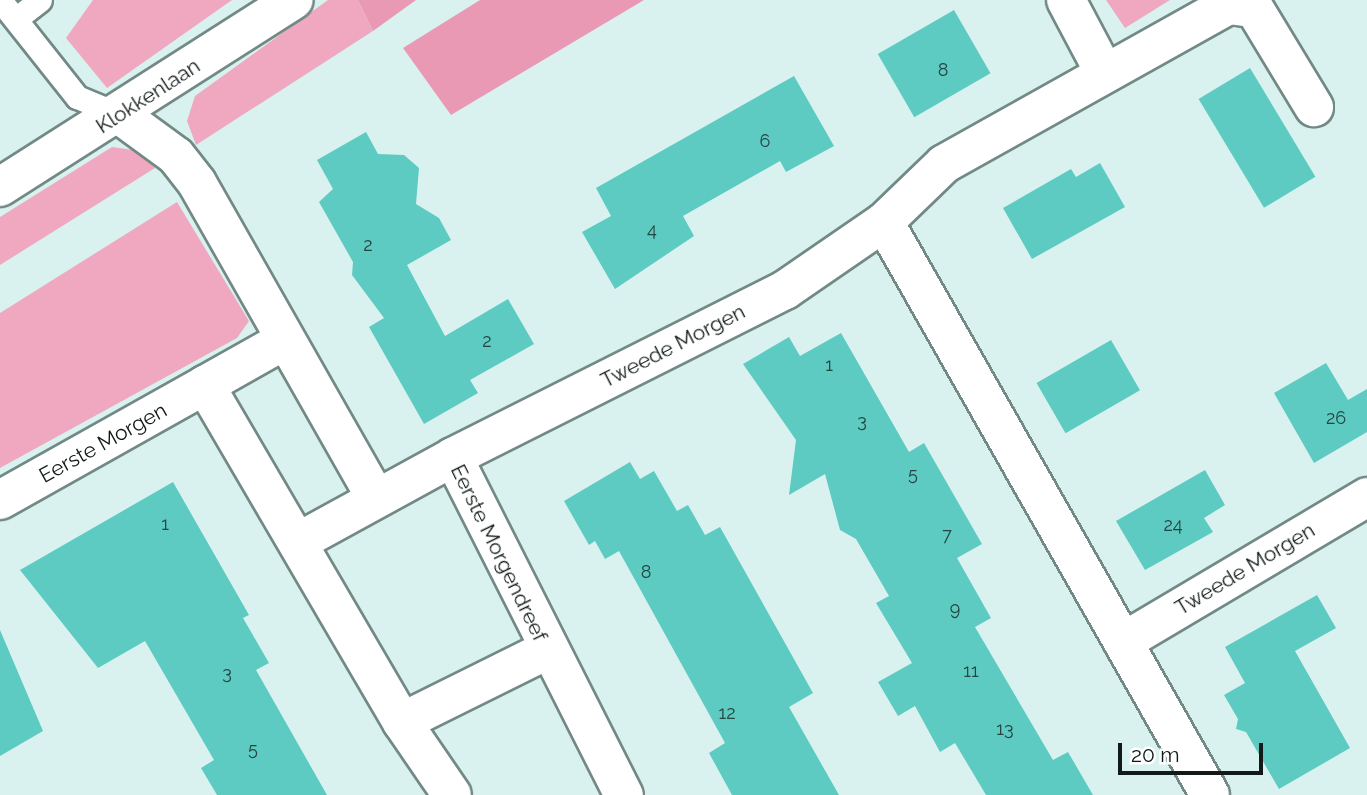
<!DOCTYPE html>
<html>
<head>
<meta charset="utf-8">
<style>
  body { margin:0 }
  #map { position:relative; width:1367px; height:795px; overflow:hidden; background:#d9f2ef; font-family:Raleway,sans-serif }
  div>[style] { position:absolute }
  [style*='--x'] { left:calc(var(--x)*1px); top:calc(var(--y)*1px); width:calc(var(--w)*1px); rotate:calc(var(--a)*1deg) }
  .green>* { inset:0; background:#efa8bf }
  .forest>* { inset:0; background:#e999b4 }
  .building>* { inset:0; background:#5dcbc2; transform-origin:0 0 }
  .roads { filter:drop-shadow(2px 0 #728986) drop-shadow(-2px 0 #728986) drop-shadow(0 2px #728986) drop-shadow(0 -2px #728986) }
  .lane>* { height:23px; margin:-11.5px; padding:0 11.5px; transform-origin:11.5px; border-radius:11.5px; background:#fff }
  .street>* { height:38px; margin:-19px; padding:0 19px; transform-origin:19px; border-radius:19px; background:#fff }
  span { translate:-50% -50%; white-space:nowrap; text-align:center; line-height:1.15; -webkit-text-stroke:5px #fff; paint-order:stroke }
  .number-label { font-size:18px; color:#244643 }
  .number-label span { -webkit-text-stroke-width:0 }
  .street-label { font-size:21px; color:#111a19 }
  .scale { position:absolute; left:1118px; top:743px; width:145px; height:32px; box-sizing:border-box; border:4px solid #111a19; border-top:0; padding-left:9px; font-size:21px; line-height:24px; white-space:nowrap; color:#111a19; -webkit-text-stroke:5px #fff; paint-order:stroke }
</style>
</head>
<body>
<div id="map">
  <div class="green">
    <div style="clip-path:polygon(93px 0,232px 0,107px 88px,66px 38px)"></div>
    <div style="clip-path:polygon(328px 0,358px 0,373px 31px,196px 145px,187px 121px,195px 96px)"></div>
    <div style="clip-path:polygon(1106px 0,1170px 0,1125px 28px)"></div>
    <div style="clip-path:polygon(112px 147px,141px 151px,155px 168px,0 265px,0 217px)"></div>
    <div style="clip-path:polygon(177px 202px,249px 321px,237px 338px,0 468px,0 313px)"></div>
  </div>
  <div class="forest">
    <div style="clip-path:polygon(358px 0,416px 0,373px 31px)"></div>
    <div style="clip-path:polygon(480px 0,644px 0,451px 115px,403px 48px)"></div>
  </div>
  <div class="building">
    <div style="left:954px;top:10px;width:73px;height:88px;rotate:60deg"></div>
    <div style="left:1250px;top:68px;width:127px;height:60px;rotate:59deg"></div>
    <div style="clip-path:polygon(794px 76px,834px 146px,786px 172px,780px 161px,683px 216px,694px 236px,615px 289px,582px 232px,611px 216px,596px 188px)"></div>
    <div style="clip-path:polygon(366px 132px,378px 154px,404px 155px,419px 168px,416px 204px,439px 218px,451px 240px,407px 265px,445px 336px,508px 299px,534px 344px,470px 380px,478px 393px,424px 424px,369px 327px,384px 318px,352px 275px,353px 262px,319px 202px,333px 189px,317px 160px)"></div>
    <div style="clip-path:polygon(1100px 163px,1125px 207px,1032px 259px,1003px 208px,1071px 169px,1076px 177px)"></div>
    <div style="clip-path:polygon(841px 333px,909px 452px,924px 443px,982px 544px,957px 558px,991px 618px,975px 627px,1053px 760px,1068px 752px,1093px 795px,986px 795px,955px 743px,940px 752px,915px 706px,898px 716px,878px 682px,912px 663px,876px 603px,889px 596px,856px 539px,840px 530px,825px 474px,789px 495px,796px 440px,743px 364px,789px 337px,800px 356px)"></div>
    <div style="left:1111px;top:340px;width:58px;height:86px;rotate:60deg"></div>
    <div style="clip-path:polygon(1326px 363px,1348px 400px,1367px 389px,1367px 432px,1314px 463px,1274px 393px)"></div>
    <div style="clip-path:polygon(630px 462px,640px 479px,654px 471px,677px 511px,688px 505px,705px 535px,720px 527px,813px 693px,789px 707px,839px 795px,732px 795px,709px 753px,725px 743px,619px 551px,605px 559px,595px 541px,589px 545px,564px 501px)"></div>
    <div style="clip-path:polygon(1205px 470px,1225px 505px,1204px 518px,1213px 532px,1145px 570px,1116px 521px)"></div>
    <div style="clip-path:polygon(173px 482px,249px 615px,243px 618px,269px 663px,256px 670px,327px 795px,217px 795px,201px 768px,214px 760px,145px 641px,98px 668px,20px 570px)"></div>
    <div style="clip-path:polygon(1317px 595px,1336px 628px,1295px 651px,1350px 748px,1279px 789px,1246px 732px,1236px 729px,1238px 719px,1224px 695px,1245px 683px,1225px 647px)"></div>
    <div style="clip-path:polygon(0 630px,43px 731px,0 756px)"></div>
  </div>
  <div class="roads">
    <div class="lane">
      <div style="--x:0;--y:0;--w:124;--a:51.6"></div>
      <div style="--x:77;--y:97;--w:47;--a:22.7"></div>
      <div style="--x:17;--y:18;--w:29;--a:-38"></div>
    </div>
    <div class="street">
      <div style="--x:1066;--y:0;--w:79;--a:62.1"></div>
      <div style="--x:120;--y:115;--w:69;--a:36.2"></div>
      <div style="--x:176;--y:156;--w:34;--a:52"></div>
      <div style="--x:197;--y:183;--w:362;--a:60.4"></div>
      <div style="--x:0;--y:187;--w:348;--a:-32.5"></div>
      <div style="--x:884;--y:222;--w:659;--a:60.36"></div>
      <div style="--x:285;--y:340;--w:92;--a:150.6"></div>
      <div style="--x:205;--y:385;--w:390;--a:59.7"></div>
      <div style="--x:402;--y:722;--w:88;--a:55.6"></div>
      <div style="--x:453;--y:457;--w:372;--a:-26.7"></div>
      <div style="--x:785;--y:290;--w:120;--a:-34.5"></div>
      <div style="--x:884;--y:222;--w:83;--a:-44"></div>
      <div style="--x:944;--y:164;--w:325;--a:-29.2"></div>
      <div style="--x:1228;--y:5;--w:26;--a:7"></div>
      <div style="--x:1254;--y:8;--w:116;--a:58.8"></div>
      <div style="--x:0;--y:500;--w:235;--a:-29.3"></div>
      <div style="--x:298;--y:542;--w:177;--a:-28.7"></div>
      <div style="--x:453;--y:457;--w:379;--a:63.2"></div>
      <div style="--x:1123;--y:642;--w:284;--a:-30.7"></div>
      <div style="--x:402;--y:722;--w:162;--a:-26.4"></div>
    </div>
  </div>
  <div class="number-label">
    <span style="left:943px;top:70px">8</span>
    <span style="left:765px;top:141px">6</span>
    <span style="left:652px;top:230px">4</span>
    <span style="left:368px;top:245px">2</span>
    <span style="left:487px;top:341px">2</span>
    <span style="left:829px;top:365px">1</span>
    <span style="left:1336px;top:418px">26</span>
    <span style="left:862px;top:421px">3</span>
    <span style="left:913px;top:474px">5</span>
    <span style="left:165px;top:524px">1</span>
    <span style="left:1173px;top:525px">24</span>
    <span style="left:947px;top:535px">7</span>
    <span style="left:646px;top:572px">8</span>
    <span style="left:955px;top:609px">9</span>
    <span style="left:971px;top:671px">11</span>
    <span style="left:227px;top:673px">3</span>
    <span style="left:727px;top:713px">12</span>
    <span style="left:1005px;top:729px">13</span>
    <span style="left:253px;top:749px">5</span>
  </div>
  <div class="street-label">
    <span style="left:148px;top:96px;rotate:-33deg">Klokkenlaan</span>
    <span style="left:673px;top:346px;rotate:-27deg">Tweede Morgen</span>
    <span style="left:103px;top:443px;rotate:-29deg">Eerste Morgen</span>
    <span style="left:499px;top:553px;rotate:64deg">Eerste Morgendreef</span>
    <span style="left:1245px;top:569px;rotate:-31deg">Tweede Morgen</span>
  </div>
  <div class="scale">20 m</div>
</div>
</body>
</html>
